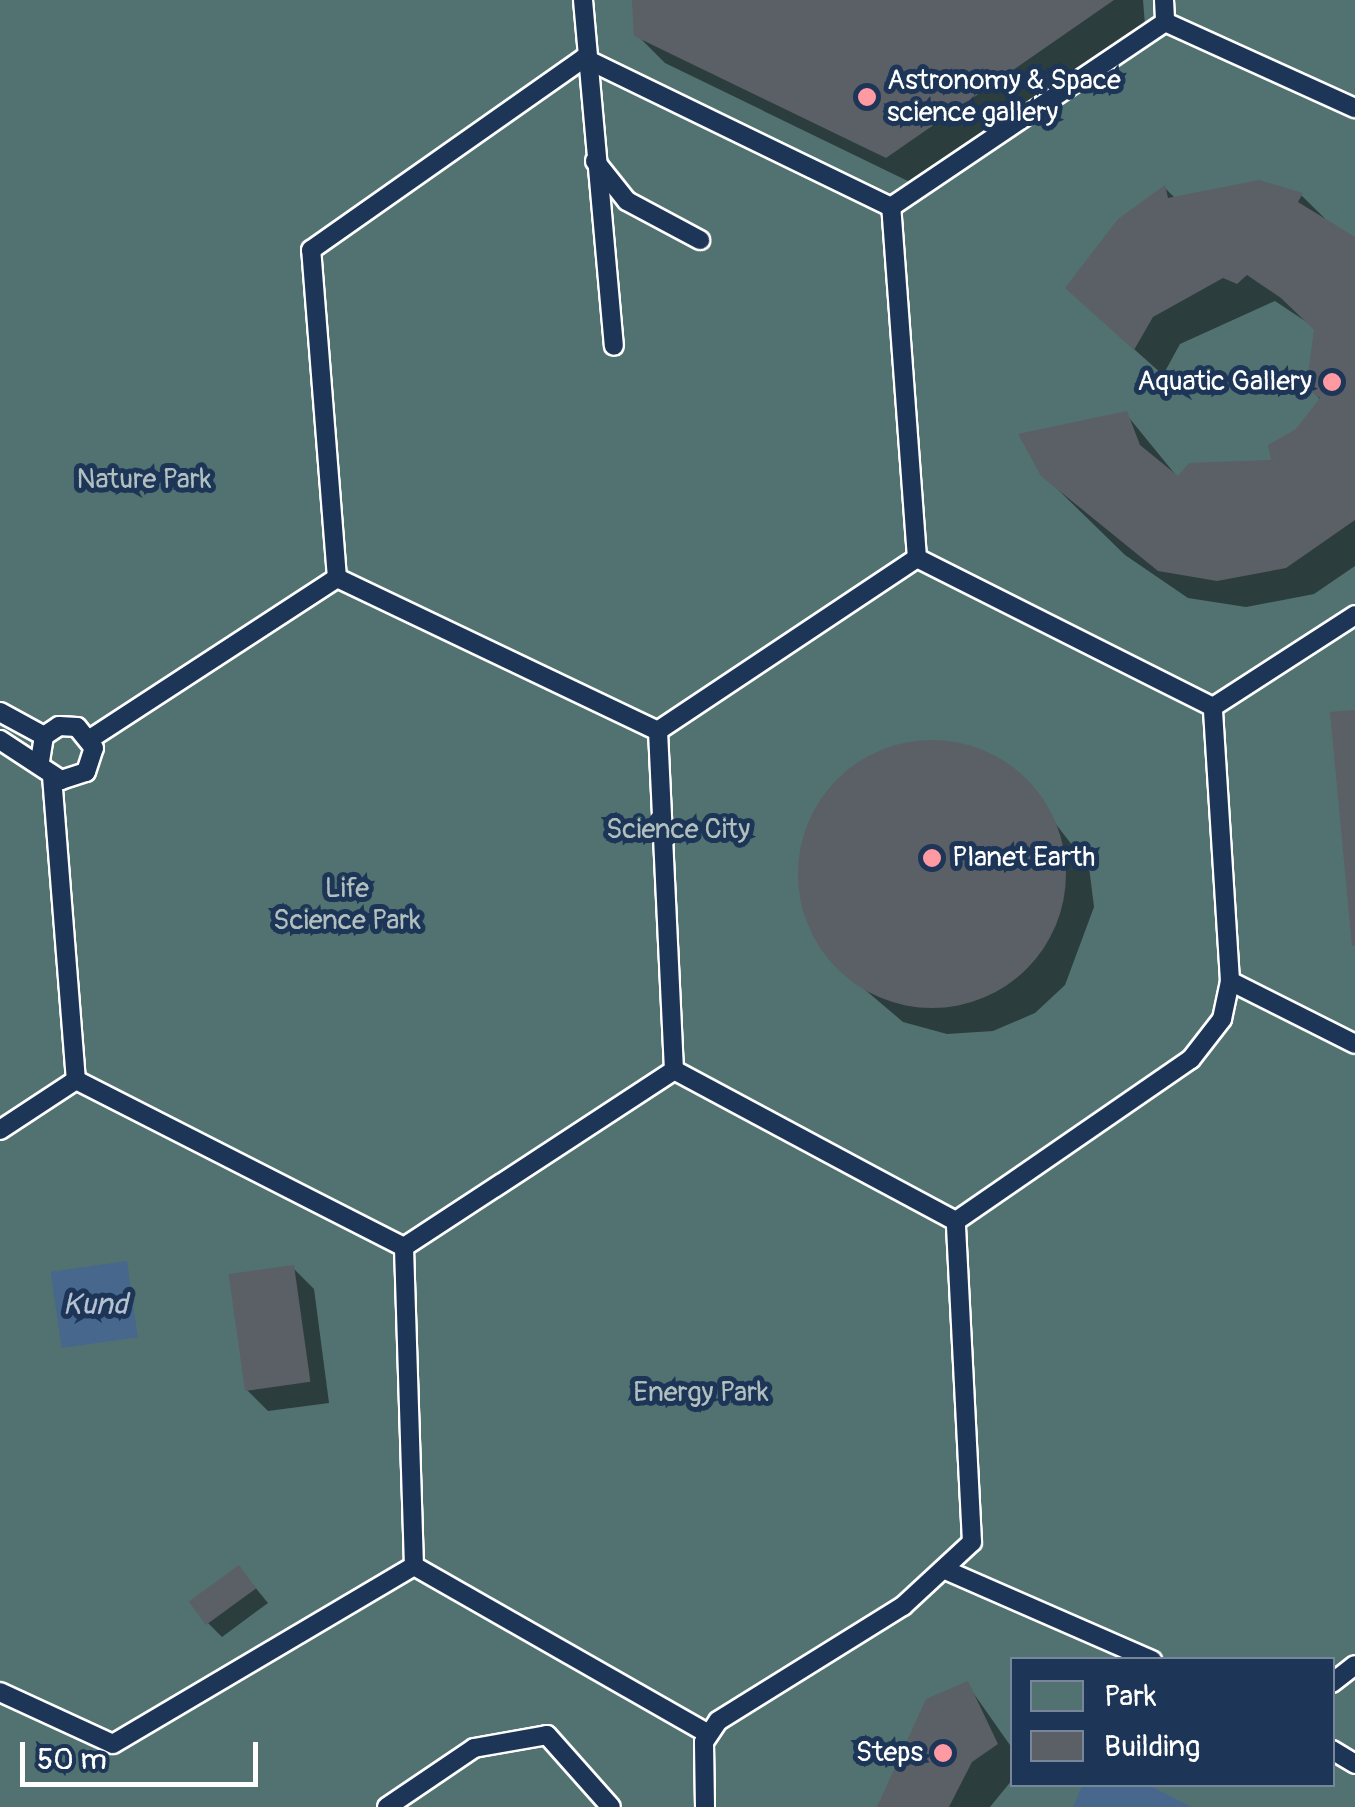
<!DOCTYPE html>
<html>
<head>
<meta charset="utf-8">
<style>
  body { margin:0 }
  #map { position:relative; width:1355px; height:1807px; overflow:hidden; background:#30425c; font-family:Pangolin,sans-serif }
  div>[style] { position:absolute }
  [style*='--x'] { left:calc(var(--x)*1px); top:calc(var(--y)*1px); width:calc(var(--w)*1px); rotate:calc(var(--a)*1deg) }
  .green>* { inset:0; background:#517271 }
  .water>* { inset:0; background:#47678c; transform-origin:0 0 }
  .shadow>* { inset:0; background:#0007 }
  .building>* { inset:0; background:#5b5f66; transform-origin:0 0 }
  .round { border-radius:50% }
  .roads { filter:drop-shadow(2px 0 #fff) drop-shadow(-2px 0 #fff) drop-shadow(0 2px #fff) drop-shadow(0 -2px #fff) }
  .service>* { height:18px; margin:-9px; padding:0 9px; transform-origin:9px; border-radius:9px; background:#1d3557 }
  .dots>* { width:28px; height:28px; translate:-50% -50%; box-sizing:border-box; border:5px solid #1d3557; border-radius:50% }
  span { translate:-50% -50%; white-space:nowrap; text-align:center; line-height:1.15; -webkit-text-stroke:10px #1d3557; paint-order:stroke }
  .poi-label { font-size:28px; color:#fff }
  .left { translate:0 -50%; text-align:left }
  .right { translate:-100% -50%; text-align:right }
  .park-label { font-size:28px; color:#b1c0bf }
  .water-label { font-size:30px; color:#b5c2d1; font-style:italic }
  .legend { position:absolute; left:1010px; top:1657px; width:325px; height:130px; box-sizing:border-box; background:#1d3557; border:2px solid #77869a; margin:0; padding:12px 18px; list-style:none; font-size:30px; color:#fff }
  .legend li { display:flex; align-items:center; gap:20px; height:50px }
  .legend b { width:50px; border:2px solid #77869a }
  .scale { position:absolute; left:20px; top:1742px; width:238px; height:45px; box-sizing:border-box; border:5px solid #fff; border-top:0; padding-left:12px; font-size:30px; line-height:35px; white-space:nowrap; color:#fff; -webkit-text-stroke:8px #1d3557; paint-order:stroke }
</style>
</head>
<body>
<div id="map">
  <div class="green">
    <div style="clip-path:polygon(evenodd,0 0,1355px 0,1355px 1807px,0 1807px,0 0,1012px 1660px,1332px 1660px,1332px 1784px,1012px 1784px,1012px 1660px)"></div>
  </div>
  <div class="water">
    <div style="left:127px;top:1261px;width:77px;height:77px;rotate:82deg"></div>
    <div style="clip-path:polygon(1083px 1784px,1148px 1785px,1192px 1807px,1073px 1807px)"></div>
  </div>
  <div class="shadow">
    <div style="clip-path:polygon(634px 0,1143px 0,1145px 25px,914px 184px,665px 63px,637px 35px)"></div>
    <div style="clip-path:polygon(1259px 183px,1302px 196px,1355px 248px,1355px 566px,1314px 594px,1246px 607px,1188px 598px,1125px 555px,1043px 475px,1126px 414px,1179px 479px,1275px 462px,1321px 400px,1309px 388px,1317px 329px,1275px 301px,1180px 344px,1163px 375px,1096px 315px,1165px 188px,1176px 199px)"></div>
    <div style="clip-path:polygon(896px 747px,978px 750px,1014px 770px,1089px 867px,1094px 907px,1065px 985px,1035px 1013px,993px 1031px,947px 1034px,903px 1022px,837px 966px,811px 928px,800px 883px,805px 838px,825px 796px)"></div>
    <div style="clip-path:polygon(293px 1268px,314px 1289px,329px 1403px,268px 1411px,247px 1390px)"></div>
    <div style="clip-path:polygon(239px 1568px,268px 1603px,222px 1637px,208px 1623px)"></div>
    <div style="clip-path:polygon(967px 1684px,1012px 1748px,1012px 1780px,990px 1807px,880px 1807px)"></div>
  </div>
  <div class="building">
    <div style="clip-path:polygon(632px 0,1114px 0,886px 158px,634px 36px)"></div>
    <div style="clip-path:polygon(1259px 180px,1303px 193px,1298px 202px,1355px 237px,1355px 520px,1286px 568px,1217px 581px,1158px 571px,1041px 476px,1018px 434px,1127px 411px,1140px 445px,1178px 476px,1189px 463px,1271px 460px,1268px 445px,1296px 429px,1320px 398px,1306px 389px,1314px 330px,1281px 298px,1247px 275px,1237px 284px,1223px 278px,1153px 317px,1134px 350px,1065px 288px,1118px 219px,1165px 185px,1168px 198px)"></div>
    <div style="clip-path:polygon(1355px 710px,1355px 946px,1352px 946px,1330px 712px)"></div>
    <div class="round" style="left:798px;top:740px;width:268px;height:268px"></div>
    <div style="left:294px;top:1265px;width:118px;height:66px;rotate:82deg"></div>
    <div style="left:239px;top:1565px;width:29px;height:62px;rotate:54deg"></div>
    <div style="clip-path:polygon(968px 1681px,998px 1744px,972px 1762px,949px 1807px,877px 1807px,926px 1699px)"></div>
  </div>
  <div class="roads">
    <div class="service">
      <div style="--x:583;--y:0;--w:347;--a:84.9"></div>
      <div style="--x:1164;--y:0;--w:22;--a:87"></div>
      <div style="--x:595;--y:161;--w:51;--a:51.3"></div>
      <div style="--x:627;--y:201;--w:83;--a:28.1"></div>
      <div style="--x:917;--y:558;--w:311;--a:146.3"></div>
      <div style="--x:658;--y:731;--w:339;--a:87.3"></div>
      <div style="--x:674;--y:1070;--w:320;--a:28.2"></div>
      <div style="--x:1213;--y:707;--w:331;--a:-153.3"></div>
      <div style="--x:917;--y:558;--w:352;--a:-94.2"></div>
      <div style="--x:891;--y:207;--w:331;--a:-34"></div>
      <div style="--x:1165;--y:22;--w:209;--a:24.4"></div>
      <div style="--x:1213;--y:707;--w:169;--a:-32.9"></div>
      <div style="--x:0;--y:712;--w:50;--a:28.6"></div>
      <div style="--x:658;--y:731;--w:356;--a:-154.5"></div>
      <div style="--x:337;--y:578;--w:329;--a:-94.5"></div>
      <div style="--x:311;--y:250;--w:334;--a:-35.1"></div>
      <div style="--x:584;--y:58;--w:341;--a:25.9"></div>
      <div style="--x:90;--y:739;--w:295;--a:-33.1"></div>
      <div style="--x:0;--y:740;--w:73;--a:33.3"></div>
      <div style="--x:61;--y:780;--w:26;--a:-18"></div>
      <div style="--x:86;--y:772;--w:25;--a:-72"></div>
      <div style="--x:94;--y:748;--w:27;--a:-129"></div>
      <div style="--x:77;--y:727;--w:18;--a:-177"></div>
      <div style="--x:59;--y:726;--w:18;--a:146"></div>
      <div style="--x:44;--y:736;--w:26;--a:99"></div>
      <div style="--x:52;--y:776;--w:305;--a:85.5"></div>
      <div style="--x:1230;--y:981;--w:140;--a:26.7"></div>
      <div style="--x:0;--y:1130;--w:91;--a:-33.3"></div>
      <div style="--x:76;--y:1080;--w:368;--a:27"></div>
      <div style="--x:404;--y:1247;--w:323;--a:-33.2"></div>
      <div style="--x:414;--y:1566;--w:339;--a:29.7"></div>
      <div style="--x:948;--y:1571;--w:223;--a:23.6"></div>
      <div style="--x:1332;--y:1683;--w:29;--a:-38"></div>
      <div style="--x:0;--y:1692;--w:124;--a:24.7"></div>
      <div style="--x:113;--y:1744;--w:350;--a:-30.6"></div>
      <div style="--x:414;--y:1566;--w:319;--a:-91.8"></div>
      <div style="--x:1332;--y:1750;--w:27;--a:31"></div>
      <div style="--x:387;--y:1807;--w:105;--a:-34.1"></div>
      <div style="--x:474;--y:1748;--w:74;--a:-10.1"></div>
      <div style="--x:547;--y:1735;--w:96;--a:48.4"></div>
      <div style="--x:705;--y:1807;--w:65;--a:-90.9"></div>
      <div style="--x:704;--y:1742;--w:25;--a:-56"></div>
      <div style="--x:718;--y:1721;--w:218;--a:-31.9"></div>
      <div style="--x:903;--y:1606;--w:94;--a:-42.8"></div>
      <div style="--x:972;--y:1542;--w:321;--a:-92.9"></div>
      <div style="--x:956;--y:1221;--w:285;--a:-34.6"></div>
      <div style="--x:1191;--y:1059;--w:51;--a:-52.2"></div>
      <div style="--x:1222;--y:1019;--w:39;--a:-78"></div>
      <div style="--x:1230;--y:981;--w:275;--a:-93.6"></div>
    </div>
  </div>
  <div class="dots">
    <div style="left:867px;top:97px;background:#ff9aa2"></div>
    <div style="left:1332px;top:382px;background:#ff9aa2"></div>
    <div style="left:932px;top:858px;background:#ff9aa2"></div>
    <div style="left:943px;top:1753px;background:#ff9aa2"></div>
  </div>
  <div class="poi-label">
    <span class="left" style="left:887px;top:97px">Astronomy &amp; Space<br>science gallery</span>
    <span class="right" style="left:1312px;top:382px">Aquatic Gallery</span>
    <span class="left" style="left:952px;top:858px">Planet Earth</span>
    <span class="right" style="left:923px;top:1753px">Steps</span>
  </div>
  <div class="park-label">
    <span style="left:144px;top:480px">Nature Park</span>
    <span style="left:678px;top:830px">Science City</span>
    <span style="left:347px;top:905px">Life<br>Science Park</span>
    <span style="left:701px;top:1393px">Energy Park</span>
  </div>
  <div class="water-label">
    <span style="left:95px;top:1305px">Kund</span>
  </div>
  <ul class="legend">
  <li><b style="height:28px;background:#517271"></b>Park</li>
  <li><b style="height:28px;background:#5b5f66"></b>Building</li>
  </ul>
  <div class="scale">50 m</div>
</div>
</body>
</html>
